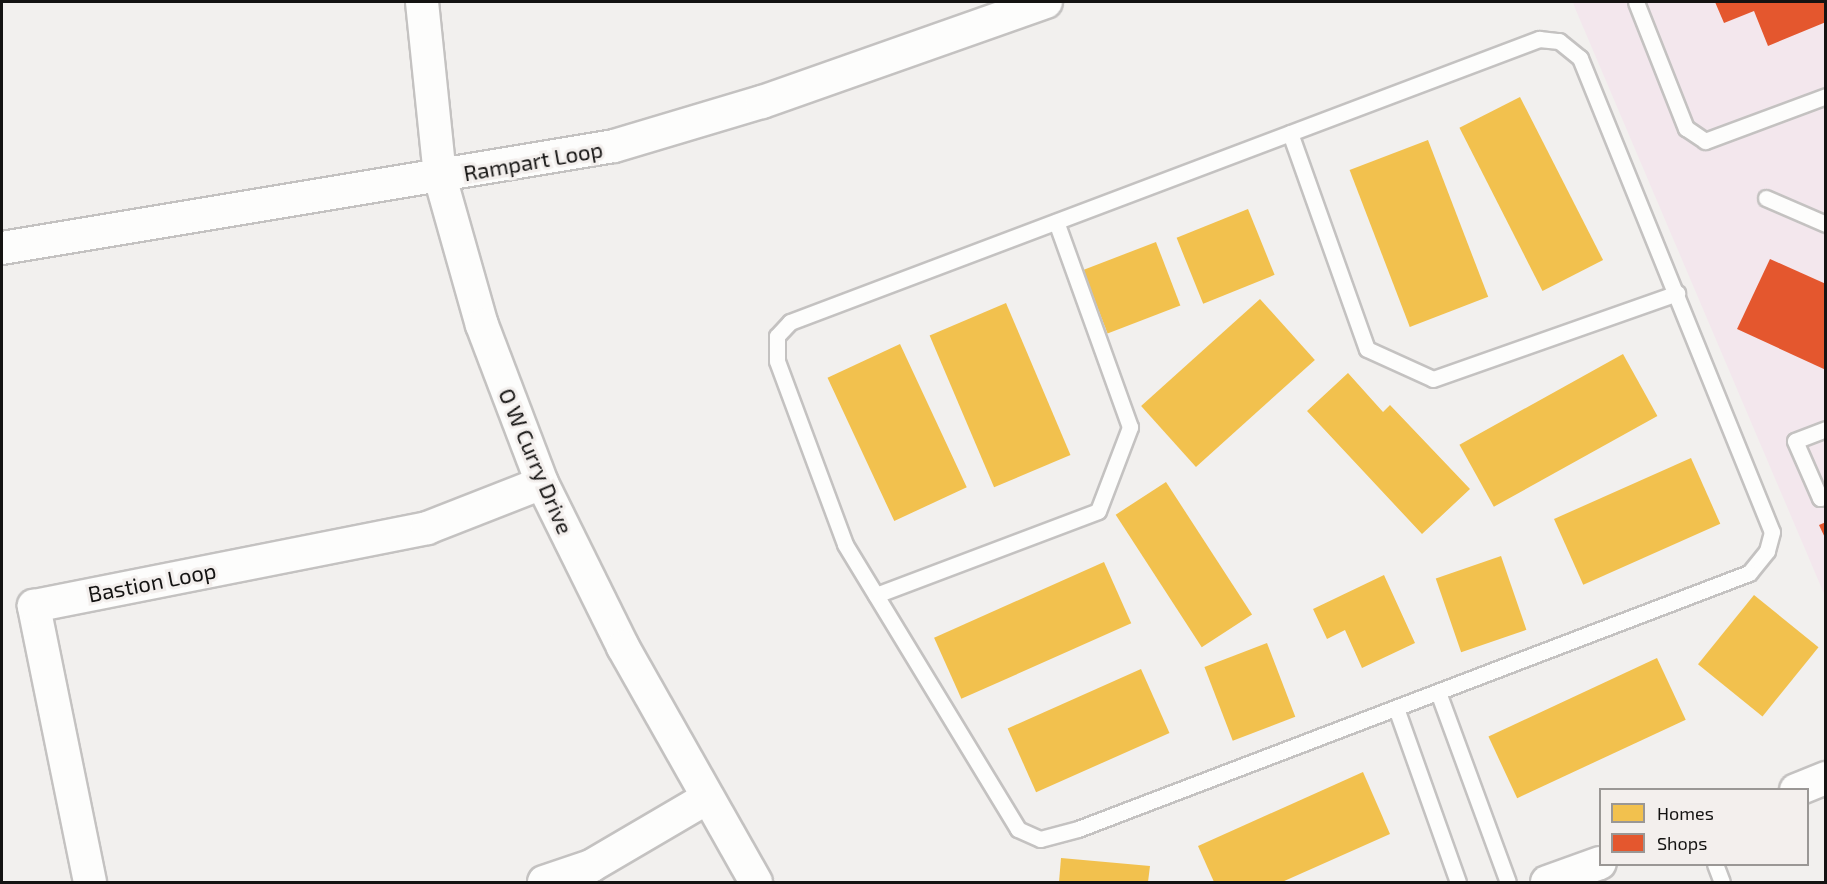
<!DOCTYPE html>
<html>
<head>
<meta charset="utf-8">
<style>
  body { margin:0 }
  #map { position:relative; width:1827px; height:884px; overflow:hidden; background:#f2f0ee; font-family:"Exo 2",sans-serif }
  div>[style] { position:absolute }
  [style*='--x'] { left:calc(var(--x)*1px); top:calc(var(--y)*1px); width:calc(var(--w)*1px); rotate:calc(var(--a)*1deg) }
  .commercial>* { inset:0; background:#f3e7ed }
  .homes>* { inset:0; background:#f2c14e; transform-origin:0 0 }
  .shops>* { inset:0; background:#e4572e }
  .roads { filter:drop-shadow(2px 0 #c4c2c1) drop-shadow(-2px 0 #c4c2c1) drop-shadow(0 2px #c4c2c1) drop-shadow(0 -2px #c4c2c1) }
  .service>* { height:15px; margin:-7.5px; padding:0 7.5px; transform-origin:7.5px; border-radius:7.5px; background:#fdfdfc }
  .minor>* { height:32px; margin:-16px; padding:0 16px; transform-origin:16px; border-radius:16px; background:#fdfdfc }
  span { translate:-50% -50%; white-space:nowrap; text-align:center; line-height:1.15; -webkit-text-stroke:6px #f3efed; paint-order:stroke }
  .street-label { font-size:22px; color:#141312 }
  .frame { position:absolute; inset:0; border:3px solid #141312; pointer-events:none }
  .legend { position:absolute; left:1599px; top:788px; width:210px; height:78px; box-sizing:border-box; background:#f3efed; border:2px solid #9a9795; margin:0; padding:8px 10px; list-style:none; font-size:18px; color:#141312 }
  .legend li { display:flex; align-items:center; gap:12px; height:30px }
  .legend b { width:30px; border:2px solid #9a9795 }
</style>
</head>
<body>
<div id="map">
  <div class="commercial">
    <div style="clip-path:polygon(1573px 2px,1825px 2px,1825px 596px,1575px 8px)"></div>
  </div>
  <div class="homes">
    <div style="left:1520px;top:97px;width:183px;height:68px;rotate:63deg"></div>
    <div style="left:1428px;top:140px;width:168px;height:84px;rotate:69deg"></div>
    <div style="left:1248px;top:209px;width:71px;height:77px;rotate:68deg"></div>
    <div style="left:1156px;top:242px;width:68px;height:78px;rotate:69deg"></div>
    <div style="left:1260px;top:299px;width:82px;height:160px;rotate:48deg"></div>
    <div style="left:1006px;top:303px;width:165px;height:83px;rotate:67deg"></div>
    <div style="left:900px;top:344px;width:158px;height:80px;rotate:65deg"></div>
    <div style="left:1623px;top:354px;width:71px;height:187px;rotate:61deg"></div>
    <div style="clip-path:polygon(1348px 373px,1383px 412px,1390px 405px,1470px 489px,1422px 534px,1307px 411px)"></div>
    <div style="left:1691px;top:458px;width:72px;height:150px;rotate:66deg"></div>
    <div style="left:1166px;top:482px;width:158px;height:60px;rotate:57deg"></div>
    <div style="left:1501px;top:556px;width:78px;height:69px;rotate:71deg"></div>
    <div style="left:1104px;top:562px;width:67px;height:186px;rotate:66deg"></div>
    <div style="clip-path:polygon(1384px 575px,1415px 643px,1362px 668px,1345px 630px,1327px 639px,1313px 609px)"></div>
    <div style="left:1754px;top:595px;width:83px;height:89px;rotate:39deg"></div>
    <div style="left:1267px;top:643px;width:79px;height:67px;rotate:69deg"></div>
    <div style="left:1657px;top:658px;width:68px;height:186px;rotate:65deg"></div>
    <div style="left:1141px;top:669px;width:70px;height:146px;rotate:66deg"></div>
    <div style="clip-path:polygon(1363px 772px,1390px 834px,1282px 882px,1214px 882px,1198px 846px)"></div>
    <div style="clip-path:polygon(1061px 858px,1150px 866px,1148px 882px,1059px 882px)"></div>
  </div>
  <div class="shops">
    <div style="clip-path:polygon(1715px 2px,1826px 2px,1826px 22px,1768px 46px,1754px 11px,1724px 23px)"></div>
    <div style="clip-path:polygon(1770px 259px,1826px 284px,1826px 370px,1737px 329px)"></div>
    <div style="clip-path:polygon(1826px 522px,1826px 540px,1819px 525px)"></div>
  </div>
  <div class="roads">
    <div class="service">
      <div style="--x:1636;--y:2;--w:136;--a:68.4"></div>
      <div style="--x:1686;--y:128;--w:23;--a:34"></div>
      <div style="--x:1705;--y:141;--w:129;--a:-20.4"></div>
      <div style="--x:1539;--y:39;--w:20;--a:6"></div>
      <div style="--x:1559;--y:41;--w:27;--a:39"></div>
      <div style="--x:1580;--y:58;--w:511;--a:67.95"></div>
      <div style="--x:1772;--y:532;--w:20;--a:105"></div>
      <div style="--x:1767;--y:551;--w:28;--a:129"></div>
      <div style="--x:1749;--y:573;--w:718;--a:159.12"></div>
      <div style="--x:1078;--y:829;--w:39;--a:165"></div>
      <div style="--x:1040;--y:839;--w:24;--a:-156"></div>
      <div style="--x:1018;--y:829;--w:333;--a:-121.3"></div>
      <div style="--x:845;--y:544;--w:195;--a:-110.4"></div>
      <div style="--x:777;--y:361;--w:25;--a:-90"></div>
      <div style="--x:777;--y:336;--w:19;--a:-47"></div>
      <div style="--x:790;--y:322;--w:801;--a:-20.7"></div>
      <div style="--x:1290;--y:133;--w:229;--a:70.4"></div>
      <div style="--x:1367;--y:349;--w:72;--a:24.4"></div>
      <div style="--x:1433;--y:379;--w:259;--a:-19.4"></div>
      <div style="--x:1766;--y:198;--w:65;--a:23.4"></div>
      <div style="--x:1826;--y:429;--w:33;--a:159"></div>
      <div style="--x:1795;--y:441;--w:62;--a:66.3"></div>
      <div style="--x:1820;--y:498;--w:6;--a:-18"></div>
      <div style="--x:876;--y:595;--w:237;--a:-20.7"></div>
      <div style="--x:1098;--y:511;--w:90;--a:-69.1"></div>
      <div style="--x:1130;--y:427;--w:218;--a:-109.8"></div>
      <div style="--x:1438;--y:692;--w:202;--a:69.8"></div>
      <div style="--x:1396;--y:708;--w:185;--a:70.4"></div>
      <div style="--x:1715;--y:864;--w:19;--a:69"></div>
    </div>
    <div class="minor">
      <div style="--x:422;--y:2;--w:176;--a:84.1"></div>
      <div style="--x:440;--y:177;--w:154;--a:74.2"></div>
      <div style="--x:482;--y:325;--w:169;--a:69.2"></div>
      <div style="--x:542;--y:483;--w:183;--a:63.7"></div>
      <div style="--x:623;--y:647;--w:270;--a:60.5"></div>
      <div style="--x:2;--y:248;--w:620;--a:-9.46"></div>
      <div style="--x:614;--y:146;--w:154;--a:-16.6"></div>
      <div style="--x:762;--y:102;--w:301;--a:-19.4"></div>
      <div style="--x:1796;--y:790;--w:32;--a:-22"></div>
      <div style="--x:90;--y:882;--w:282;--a:-101.5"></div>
      <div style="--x:34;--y:606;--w:401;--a:-11.2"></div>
      <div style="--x:427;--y:528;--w:123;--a:-21.4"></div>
      <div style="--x:544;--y:882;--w:50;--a:-18.8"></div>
      <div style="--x:591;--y:866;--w:134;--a:-30.4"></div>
      <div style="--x:1547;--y:882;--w:56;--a:-19.7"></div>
    </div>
  </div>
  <div class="street-label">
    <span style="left:533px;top:161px;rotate:-10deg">Rampart Loop</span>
    <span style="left:536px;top:461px;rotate:67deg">O W Curry Drive</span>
    <span style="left:152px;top:582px;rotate:-11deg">Bastion Loop</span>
  </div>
  <div class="frame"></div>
  <ul class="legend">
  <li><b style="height:16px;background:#f2c14e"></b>Homes</li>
  <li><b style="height:16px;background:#e4572e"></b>Shops</li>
  </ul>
</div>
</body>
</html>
